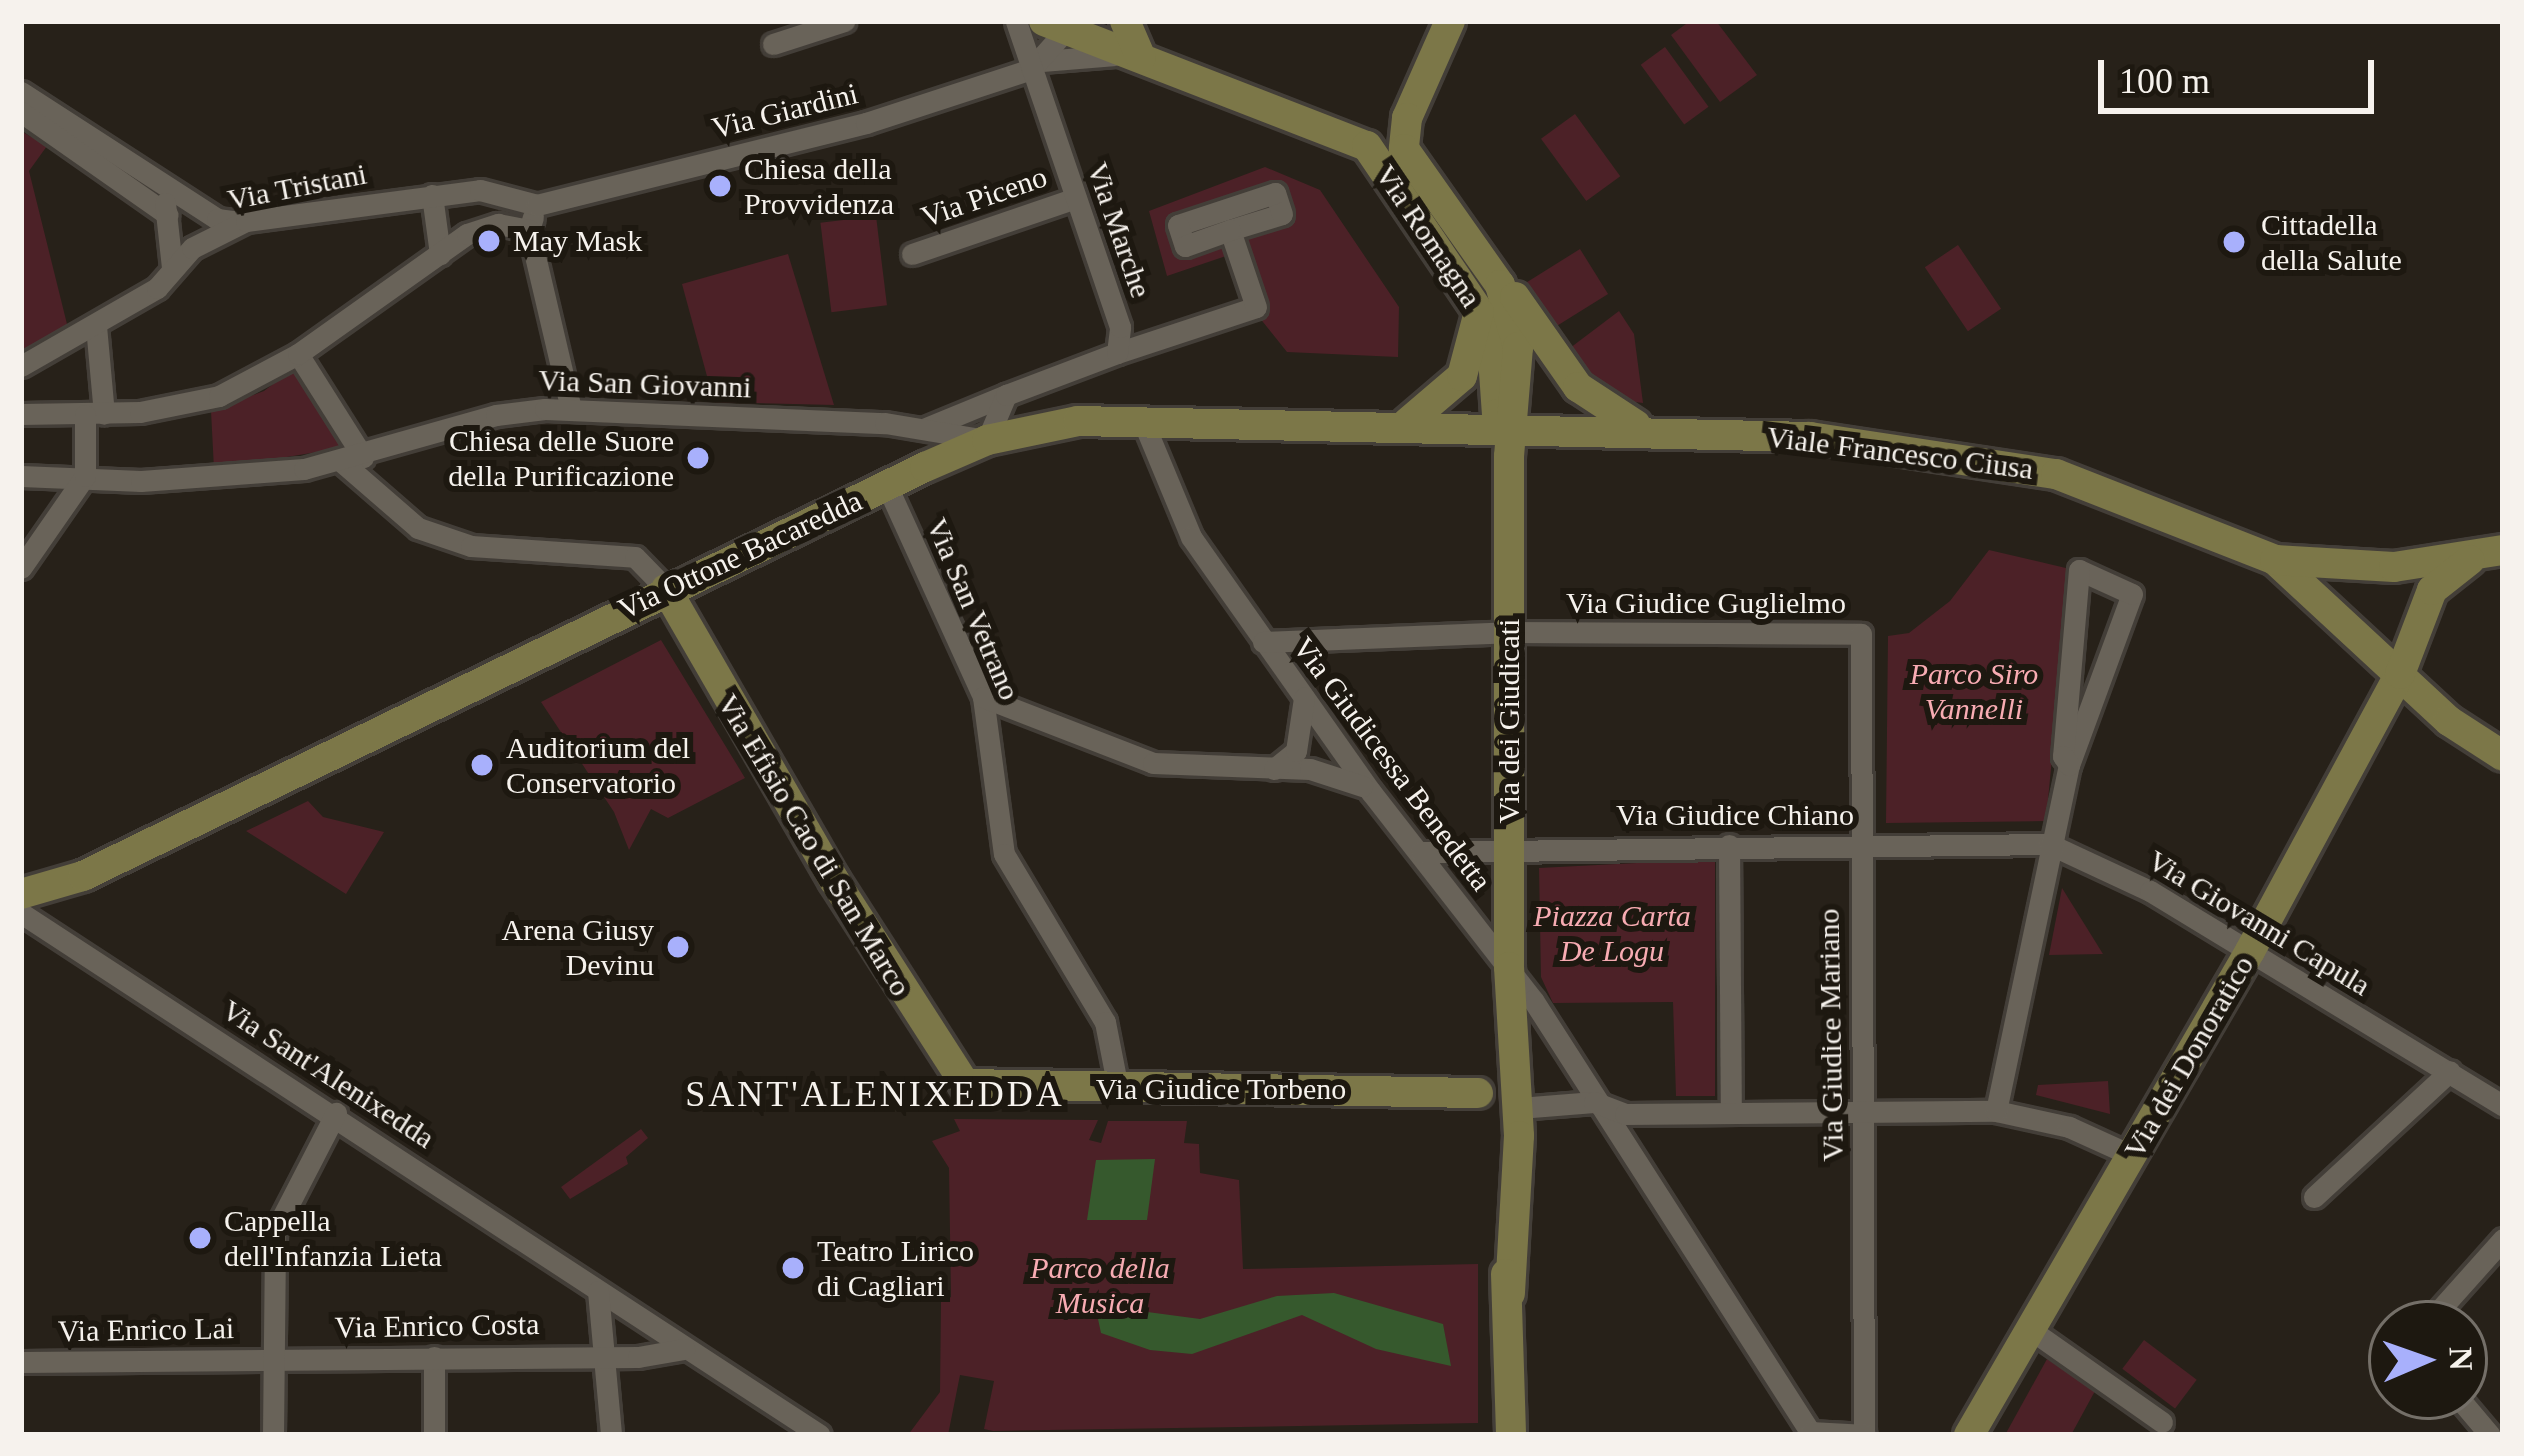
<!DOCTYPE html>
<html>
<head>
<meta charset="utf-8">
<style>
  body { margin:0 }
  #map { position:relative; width:2524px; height:1456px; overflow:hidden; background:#272119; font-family:"Times New Roman",serif }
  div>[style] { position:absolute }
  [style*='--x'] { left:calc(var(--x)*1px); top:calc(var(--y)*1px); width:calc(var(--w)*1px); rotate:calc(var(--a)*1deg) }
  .green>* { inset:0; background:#4c2127; transform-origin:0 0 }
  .water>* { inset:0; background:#36592d }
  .roads { filter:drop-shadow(3px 0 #433e38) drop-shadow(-3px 0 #433e38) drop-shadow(0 3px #433e38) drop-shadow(0 -3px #433e38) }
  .street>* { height:21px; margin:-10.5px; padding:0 10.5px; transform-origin:10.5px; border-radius:10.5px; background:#696359 }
  .secondary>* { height:30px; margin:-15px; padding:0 15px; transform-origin:15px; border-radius:15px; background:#7c7748 }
  .dots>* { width:33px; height:33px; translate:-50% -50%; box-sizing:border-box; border:6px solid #1d1810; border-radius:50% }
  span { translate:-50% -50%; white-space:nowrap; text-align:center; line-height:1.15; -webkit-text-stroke:12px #1d1810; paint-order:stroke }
  .street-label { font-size:30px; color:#f6f2ed }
  .poi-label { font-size:30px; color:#f6f2ed }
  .left { translate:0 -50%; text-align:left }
  .right { translate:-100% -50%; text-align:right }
  .park-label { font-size:30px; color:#f8acb3; font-style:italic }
  .quarter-label { font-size:36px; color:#f6f2ed; letter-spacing:3px }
  .frame { position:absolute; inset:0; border:24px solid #f6f2ed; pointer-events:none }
  .north { position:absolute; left:2368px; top:1300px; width:120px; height:120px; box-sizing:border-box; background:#1d1810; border:3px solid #746f68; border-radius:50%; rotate:88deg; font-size:33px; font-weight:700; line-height:48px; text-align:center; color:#f6f2ed }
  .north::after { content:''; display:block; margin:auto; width:42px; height:54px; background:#a8b0fc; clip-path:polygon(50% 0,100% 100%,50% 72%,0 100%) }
  .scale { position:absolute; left:2098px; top:60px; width:276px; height:54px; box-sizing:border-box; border:6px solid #f6f2ed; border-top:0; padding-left:15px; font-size:36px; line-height:42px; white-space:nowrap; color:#f6f2ed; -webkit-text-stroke:9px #1d1810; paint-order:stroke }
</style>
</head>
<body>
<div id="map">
  <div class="green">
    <div style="clip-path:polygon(1690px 21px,1716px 21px,1757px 75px,1720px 102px,1671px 35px)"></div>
    <div style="left:1665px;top:47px;width:74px;height:30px;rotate:54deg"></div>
    <div style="left:1575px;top:114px;width:77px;height:42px;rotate:54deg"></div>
    <div style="clip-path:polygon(21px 131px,47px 146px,29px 171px,67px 324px,67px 332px,21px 351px)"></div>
    <div style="clip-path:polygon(1265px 167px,1320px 190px,1399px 307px,1398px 357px,1287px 352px,1239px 292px,1226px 256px,1167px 276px,1149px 211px)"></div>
    <div style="left:876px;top:216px;width:90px;height:56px;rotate:83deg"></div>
    <div style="left:1958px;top:245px;width:77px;height:40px;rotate:56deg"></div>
    <div style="left:1580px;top:249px;width:53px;height:70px;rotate:58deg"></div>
    <div style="clip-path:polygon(788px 254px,834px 405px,714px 402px,682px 284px)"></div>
    <div style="clip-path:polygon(1619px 311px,1634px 334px,1643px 403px,1611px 399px,1570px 348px)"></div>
    <div style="clip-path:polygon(295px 367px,347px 447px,214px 469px,211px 411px,264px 391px)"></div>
    <div style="clip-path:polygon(1989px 550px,2070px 569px,2046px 821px,1886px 823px,1888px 636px,1909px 633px,1950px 601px)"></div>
    <div style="clip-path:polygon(661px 640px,745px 778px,668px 818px,651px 809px,629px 850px,614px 812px,541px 702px)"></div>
    <div style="clip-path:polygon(308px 801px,323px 817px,384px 832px,346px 894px,246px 831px)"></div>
    <div style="clip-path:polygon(1715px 859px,1715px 1096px,1676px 1096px,1673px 1002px,1553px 1003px,1541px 977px,1539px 868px)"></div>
    <div style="clip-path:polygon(2062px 888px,2103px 954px,2049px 955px)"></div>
    <div style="clip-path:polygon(2108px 1081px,2110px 1114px,2036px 1095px,2038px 1085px)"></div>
    <div style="clip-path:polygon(954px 1119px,1098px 1120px,1089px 1140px,1101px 1143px,1108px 1121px,1187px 1121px,1184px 1143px,1199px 1144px,1200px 1173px,1239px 1180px,1243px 1269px,1478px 1264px,1478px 1423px,993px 1431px,984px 1429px,994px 1381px,960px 1375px,948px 1435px,908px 1435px,940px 1392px,941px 1302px,951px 1297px,949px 1168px,932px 1141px,960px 1131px)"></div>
    <div style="clip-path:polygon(641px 1129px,648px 1138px,626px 1157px,628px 1164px,570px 1199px,561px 1187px)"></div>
    <div style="left:2144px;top:1340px;width:66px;height:36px;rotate:37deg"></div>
    <div style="clip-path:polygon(2047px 1359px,2095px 1391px,2071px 1435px,2005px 1435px)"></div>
  </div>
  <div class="water">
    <div style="clip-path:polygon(1155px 1159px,1147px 1220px,1087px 1220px,1096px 1160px)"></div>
    <div style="clip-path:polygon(1334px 1293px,1443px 1324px,1451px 1366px,1376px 1349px,1302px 1315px,1192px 1354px,1150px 1350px,1101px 1333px,1095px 1305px,1200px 1319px,1277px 1296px)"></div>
  </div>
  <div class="roads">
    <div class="street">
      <div style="--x:773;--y:44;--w:75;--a:-17.9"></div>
      <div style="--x:1043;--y:61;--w:71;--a:-4.8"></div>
      <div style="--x:21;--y:92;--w:234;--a:32.9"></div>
      <div style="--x:217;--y:219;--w:23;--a:7"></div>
      <div style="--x:21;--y:112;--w:179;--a:35"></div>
      <div style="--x:432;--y:195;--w:60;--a:82.3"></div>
      <div style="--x:165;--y:203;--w:64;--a:83.8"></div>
      <div style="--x:533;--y:217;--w:14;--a:107"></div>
      <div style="--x:529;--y:230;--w:184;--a:76.8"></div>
      <div style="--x:912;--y:254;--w:173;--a:-18.9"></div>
      <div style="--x:96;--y:326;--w:88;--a:84.8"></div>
      <div style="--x:1117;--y:353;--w:146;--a:-18.3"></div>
      <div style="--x:1256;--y:307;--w:81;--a:-108.7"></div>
      <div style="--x:1230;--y:230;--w:54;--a:-17.1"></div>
      <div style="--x:1282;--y:214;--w:22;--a:-108"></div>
      <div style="--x:1275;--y:193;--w:102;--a:161.7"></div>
      <div style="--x:1178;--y:225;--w:22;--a:72"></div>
      <div style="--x:1185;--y:246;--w:48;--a:-19.6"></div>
      <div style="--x:298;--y:354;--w:122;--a:57.7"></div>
      <div style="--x:21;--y:366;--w:157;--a:-29.8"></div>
      <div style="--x:157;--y:288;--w:53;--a:-48.8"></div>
      <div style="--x:192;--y:248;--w:60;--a:-26.6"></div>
      <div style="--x:246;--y:221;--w:236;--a:-7.5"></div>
      <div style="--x:480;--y:190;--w:59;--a:14.7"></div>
      <div style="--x:537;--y:205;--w:339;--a:-14"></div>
      <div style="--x:866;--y:123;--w:174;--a:-18.1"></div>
      <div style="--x:1031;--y:69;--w:51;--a:-48.2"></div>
      <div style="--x:21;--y:414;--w:119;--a:-1"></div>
      <div style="--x:140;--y:412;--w:81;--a:-11.4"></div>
      <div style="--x:219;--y:396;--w:89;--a:-28"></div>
      <div style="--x:298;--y:354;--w:207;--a:-35.4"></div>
      <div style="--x:467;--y:234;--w:33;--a:-18"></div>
      <div style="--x:498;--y:224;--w:32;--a:11"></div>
      <div style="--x:1142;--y:419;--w:128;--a:67.4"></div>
      <div style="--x:1191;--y:537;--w:312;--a:54.8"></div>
      <div style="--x:1371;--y:792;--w:264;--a:52.1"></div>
      <div style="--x:1533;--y:1000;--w:517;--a:57.32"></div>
      <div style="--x:926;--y:428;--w:87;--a:-22.4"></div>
      <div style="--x:343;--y:463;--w:99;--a:40.9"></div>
      <div style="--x:418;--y:528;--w:56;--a:18.8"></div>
      <div style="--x:471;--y:546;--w:164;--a:3.8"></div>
      <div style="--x:635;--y:557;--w:45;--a:45.9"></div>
      <div style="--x:21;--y:476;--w:120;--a:2.4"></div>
      <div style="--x:141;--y:481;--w:163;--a:-4.2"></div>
      <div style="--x:304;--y:469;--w:199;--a:-15.7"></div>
      <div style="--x:496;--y:415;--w:49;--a:-7"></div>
      <div style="--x:545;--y:409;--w:340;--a:2.4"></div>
      <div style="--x:885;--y:423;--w:103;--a:9.5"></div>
      <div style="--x:987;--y:440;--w:49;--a:-67.1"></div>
      <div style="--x:1006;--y:395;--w:119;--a:-20.7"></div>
      <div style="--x:1117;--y:353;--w:26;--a:-83"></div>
      <div style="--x:1120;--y:327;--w:323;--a:-108.8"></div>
      <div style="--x:887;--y:486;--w:232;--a:65.5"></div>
      <div style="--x:983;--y:697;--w:158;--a:82.4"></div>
      <div style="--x:1004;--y:854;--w:196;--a:59"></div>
      <div style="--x:1105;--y:1022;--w:67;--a:78.9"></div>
      <div style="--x:21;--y:568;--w:112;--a:-55.2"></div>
      <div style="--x:85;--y:476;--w:61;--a:-90"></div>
      <div style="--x:1263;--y:642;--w:245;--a:-2.3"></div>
      <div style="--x:1508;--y:632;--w:353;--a:0.3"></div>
      <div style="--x:1861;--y:634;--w:801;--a:89.79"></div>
      <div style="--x:983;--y:697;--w:182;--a:21.2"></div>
      <div style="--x:1153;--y:763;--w:157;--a:2.2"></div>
      <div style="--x:1310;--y:769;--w:55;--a:18.1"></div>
      <div style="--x:1274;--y:769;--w:28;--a:-39"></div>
      <div style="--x:1296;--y:751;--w:54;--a:-81.4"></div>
      <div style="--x:1729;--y:845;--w:267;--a:89.6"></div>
      <div style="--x:1421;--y:852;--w:628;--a:-0.73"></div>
      <div style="--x:2049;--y:844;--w:111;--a:25"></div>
      <div style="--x:2150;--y:891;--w:413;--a:31.3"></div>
      <div style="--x:21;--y:913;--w:954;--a:33.16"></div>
      <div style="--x:1519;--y:1108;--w:75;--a:-4.6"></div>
      <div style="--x:1594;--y:1102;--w:33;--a:21"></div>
      <div style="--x:1625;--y:1114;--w:371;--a:-0.5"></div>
      <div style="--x:1996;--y:1111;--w:75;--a:12.4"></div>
      <div style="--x:2069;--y:1127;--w:70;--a:24.4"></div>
      <div style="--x:1996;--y:1111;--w:354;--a:-78.1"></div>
      <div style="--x:2069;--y:765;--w:182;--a:-69.8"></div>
      <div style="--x:2132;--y:594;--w:58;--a:-155.6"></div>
      <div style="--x:2079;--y:570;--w:187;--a:94.9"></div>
      <div style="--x:2063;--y:756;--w:11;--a:56"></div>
      <div style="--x:2314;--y:1197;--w:185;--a:-42.8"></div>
      <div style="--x:598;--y:1291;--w:145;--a:84.8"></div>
      <div style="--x:2427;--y:1324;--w:114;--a:-48.2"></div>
      <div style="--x:2031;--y:1330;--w:160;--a:35.1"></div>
      <div style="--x:434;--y:1357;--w:78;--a:90"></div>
      <div style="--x:21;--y:1362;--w:617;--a:-0.46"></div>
      <div style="--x:638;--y:1357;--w:47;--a:-9.9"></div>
      <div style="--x:2457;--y:1396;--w:51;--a:49.8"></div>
      <div style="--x:1811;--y:1432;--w:54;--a:3.2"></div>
      <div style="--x:273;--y:1435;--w:204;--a:-89.4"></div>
      <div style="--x:275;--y:1231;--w:133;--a:-62.7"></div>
    </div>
    <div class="secondary">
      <div style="--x:1044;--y:21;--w:346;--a:21.2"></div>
      <div style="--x:1367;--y:146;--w:221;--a:55.9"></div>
      <div style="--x:1491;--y:329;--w:85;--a:86"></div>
      <div style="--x:1497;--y:414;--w:18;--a:47"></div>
      <div style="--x:1125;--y:21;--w:40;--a:66.6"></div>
      <div style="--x:1450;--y:21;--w:106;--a:113.9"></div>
      <div style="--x:1407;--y:118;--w:31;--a:96"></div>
      <div style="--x:1404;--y:149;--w:166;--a:54.8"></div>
      <div style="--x:1500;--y:285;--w:65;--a:73.8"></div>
      <div style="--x:1518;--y:347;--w:109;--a:94.7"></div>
      <div style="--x:1509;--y:456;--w:511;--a:90"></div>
      <div style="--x:1509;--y:967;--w:169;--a:86.6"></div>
      <div style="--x:1519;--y:1136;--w:158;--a:93.3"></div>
      <div style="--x:1515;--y:297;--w:110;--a:55"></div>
      <div style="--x:1578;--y:387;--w:69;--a:33.2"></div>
      <div style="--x:1407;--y:423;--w:72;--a:-40.5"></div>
      <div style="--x:1462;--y:376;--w:66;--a:-75.1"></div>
      <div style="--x:2275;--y:560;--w:237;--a:42.8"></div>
      <div style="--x:2449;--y:721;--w:64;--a:32.9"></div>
      <div style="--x:666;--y:589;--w:336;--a:60"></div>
      <div style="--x:834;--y:880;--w:242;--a:57.3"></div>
      <div style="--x:965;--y:1084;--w:513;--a:1.01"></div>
      <div style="--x:21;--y:894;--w:65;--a:-16.2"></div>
      <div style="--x:83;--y:876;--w:936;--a:-25.91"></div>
      <div style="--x:925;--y:467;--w:68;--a:-23.5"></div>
      <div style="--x:987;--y:440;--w:93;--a:-11.8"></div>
      <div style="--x:1078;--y:421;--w:732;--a:1.25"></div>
      <div style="--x:1810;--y:437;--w:249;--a:8.6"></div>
      <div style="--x:2056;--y:474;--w:235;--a:21.4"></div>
      <div style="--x:2275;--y:560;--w:119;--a:3.4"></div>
      <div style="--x:2394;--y:567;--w:110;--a:-8.9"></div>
      <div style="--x:1506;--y:1274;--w:161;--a:88.2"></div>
      <div style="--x:1969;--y:1435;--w:560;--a:-59.86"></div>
      <div style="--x:2250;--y:951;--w:315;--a:-61.6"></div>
      <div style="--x:2400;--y:674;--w:90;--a:-69.1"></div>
      <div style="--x:2432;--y:590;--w:48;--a:-38.3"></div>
    </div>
  </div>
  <div class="dots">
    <div style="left:720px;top:186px;background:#a8b0fc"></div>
    <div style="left:489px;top:241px;background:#a8b0fc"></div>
    <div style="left:2234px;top:242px;background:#a8b0fc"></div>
    <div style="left:698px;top:458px;background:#a8b0fc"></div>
    <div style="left:482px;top:765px;background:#a8b0fc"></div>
    <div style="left:678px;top:947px;background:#a8b0fc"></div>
    <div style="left:200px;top:1238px;background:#a8b0fc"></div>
    <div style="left:793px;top:1268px;background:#a8b0fc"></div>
  </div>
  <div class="street-label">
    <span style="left:785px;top:111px;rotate:-14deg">Via Giardini</span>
    <span style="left:297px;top:187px;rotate:-11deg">Via Tristani</span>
    <span style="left:984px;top:197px;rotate:-19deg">Via Piceno</span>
    <span style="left:1119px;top:230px;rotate:71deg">Via Marche</span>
    <span style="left:1428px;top:236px;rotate:56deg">Via Romagna</span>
    <span style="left:645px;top:384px;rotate:2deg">Via San Giovanni</span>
    <span style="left:1900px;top:453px;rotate:7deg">Viale Francesco Ciusa</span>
    <span style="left:740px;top:555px;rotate:-25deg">Via Ottone Bacaredda</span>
    <span style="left:1706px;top:603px">Via Giudice Guglielmo</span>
    <span style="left:973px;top:609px;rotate:67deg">Via San Vetrano</span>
    <span style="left:1509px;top:721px;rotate:-90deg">Via dei Giudicati</span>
    <span style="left:1392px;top:764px;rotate:53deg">Via Giudicessa Benedetta</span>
    <span style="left:1735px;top:815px">Via Giudice Chiano</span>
    <span style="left:814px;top:845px;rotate:59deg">Via Efisio Cao di San Marco</span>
    <span style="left:2259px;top:923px;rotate:31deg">Via Giovanni Capula</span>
    <span style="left:1831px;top:1035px;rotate:-91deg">Via Giudice Mariano</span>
    <span style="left:2189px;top:1057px;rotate:-60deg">Via dei Donoratico</span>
    <span style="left:328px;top:1074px;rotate:33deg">Via Sant'Alenixedda</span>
    <span style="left:1221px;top:1089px">Via Giudice Torbeno</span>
    <span style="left:437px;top:1326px;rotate:-1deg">Via Enrico Costa</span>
    <span style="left:146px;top:1330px;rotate:-1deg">Via Enrico Lai</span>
  </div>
  <div class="poi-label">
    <span class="left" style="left:744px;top:186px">Chiesa della<br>Provvidenza</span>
    <span class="left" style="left:2261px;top:242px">Cittadella<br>della Salute</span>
    <span class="left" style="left:513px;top:241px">May Mask</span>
    <span class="right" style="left:674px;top:458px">Chiesa delle Suore<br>della Purificazione</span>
    <span class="left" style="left:506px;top:765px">Auditorium del<br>Conservatorio</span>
    <span class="right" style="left:654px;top:947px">Arena Giusy<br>Devinu</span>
    <span class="left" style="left:224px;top:1238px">Cappella<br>dell'Infanzia Lieta</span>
    <span class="left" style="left:817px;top:1268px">Teatro Lirico<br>di Cagliari</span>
  </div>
  <div class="park-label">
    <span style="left:1974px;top:691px">Parco Siro<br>Vannelli</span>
    <span style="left:1612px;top:933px">Piazza Carta<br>De Logu</span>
    <span style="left:1100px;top:1285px">Parco della<br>Musica</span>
  </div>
  <div class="quarter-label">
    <span style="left:875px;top:1095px">SANT'ALENIXEDDA</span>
  </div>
  <div class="frame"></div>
  <div class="north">N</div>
  <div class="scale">100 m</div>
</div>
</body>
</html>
